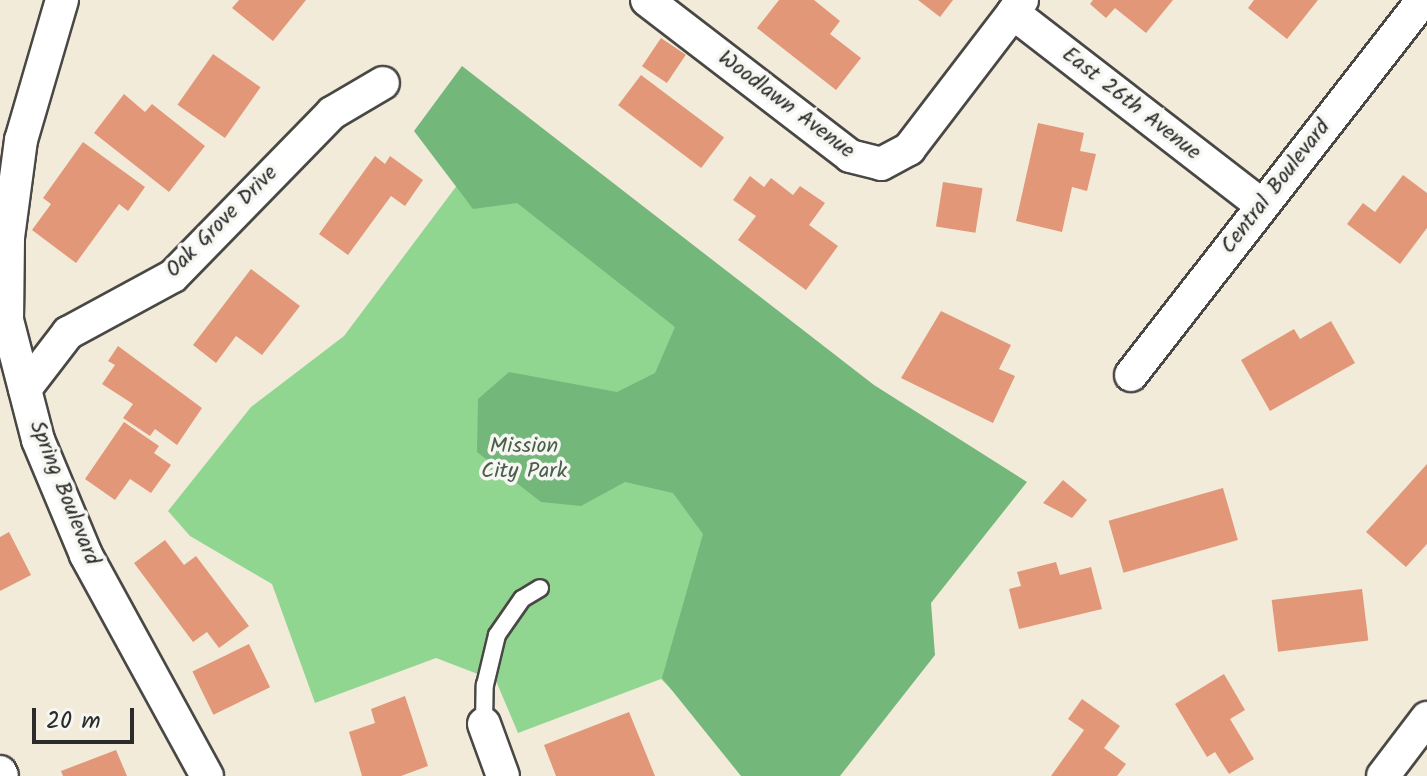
<!DOCTYPE html>
<html>
<head>
<meta charset="utf-8">
<style>
  body { margin:0 }
  #map { position:relative; width:1427px; height:776px; overflow:hidden; background:#f3ebd9; font-family:Kalam,sans-serif }
  div>[style] { position:absolute }
  [style*='--x'] { left:calc(var(--x)*1px); top:calc(var(--y)*1px); width:calc(var(--w)*1px); rotate:calc(var(--a)*1deg) }
  .green>* { inset:0; background:#90d690 }
  .forest>* { inset:0; background:#74b77a }
  .building>* { inset:0; background:#e29779; transform-origin:0 0 }
  .roads { filter:drop-shadow(2px 0 #494845) drop-shadow(-2px 0 #494845) drop-shadow(0 2px #494845) drop-shadow(0 -2px #494845) }
  .service>* { height:16px; margin:-8px; padding:0 8px; transform-origin:8px; border-radius:8px; background:#fff }
  .minor>* { height:32px; margin:-16px; padding:0 16px; transform-origin:16px; border-radius:16px; background:#fff }
  span { translate:-50% -50%; white-space:nowrap; text-align:center; line-height:1.15; -webkit-text-stroke:7px #f6f6f2; paint-order:stroke }
  .street-label { font-size:22px; color:#2b2b2b }
  .park-label { font-size:22px; color:#495e49 }
  .scale { position:absolute; left:32px; top:708px; width:102px; height:36px; box-sizing:border-box; border:4px solid #2b2b2b; border-top:0; padding-left:10px; font-size:24px; line-height:28px; white-space:nowrap; color:#2b2b2b; -webkit-text-stroke:6px #f6f6f2; paint-order:stroke }
</style>
</head>
<body>
<div id="map">
  <div class="green">
    <div style="clip-path:polygon(482px 152px,870px 446px,678px 696px,661px 679px,518px 733px,496px 681px,436px 658px,315px 703px,272px 584px,190px 536px,168px 511px,251px 407px,344px 336px)"></div>
  </div>
  <div class="forest">
    <div style="clip-path:polygon(462px 66px,874px 385px,1027px 482px,931px 603px,935px 655px,840px 776px,741px 776px,662px 678px,703px 534px,673px 493px,625px 482px,581px 506px,541px 502px,477px 452px,478px 399px,509px 372px,617px 392px,655px 373px,675px 327px,517px 203px,473px 209px,414px 131px)"></div>
  </div>
  <div class="building">
    <div style="clip-path:polygon(239px 0,306px 0,273px 41px,232px 8px)"></div>
    <div style="clip-path:polygon(779px 0,814px 0,840px 21px,830px 34px,861px 58px,836px 90px,757px 28px)"></div>
    <div style="clip-path:polygon(918px 0,953px 0,940px 17px)"></div>
    <div style="clip-path:polygon(1093px 0,1173px 0,1146px 33px,1115px 8px,1106px 18px,1090px 4px)"></div>
    <div style="clip-path:polygon(1254px 0,1318px 0,1287px 39px,1248px 8px)"></div>
    <div style="left:661px;top:38px;width:30px;height:34px;rotate:34deg"></div>
    <div style="left:213px;top:54px;width:58px;height:62px;rotate:35deg"></div>
    <div style="left:641px;top:75px;width:104px;height:38px;rotate:37deg"></div>
    <div style="clip-path:polygon(124px 94px,145px 112px,152px 104px,205px 146px,169px 192px,94px 133px)"></div>
    <div style="clip-path:polygon(1038px 123px,1084px 133px,1080px 151px,1096px 154px,1087px 191px,1072px 187px,1062px 232px,1016px 221px)"></div>
    <div style="clip-path:polygon(83px 142px,145px 187px,128px 211px,119px 204px,76px 263px,32px 230px,51px 204px,43px 198px)"></div>
    <div style="clip-path:polygon(375px 156px,385px 164px,390px 156px,423px 180px,405px 206px,391px 196px,348px 255px,319px 234px)"></div>
    <div style="clip-path:polygon(1403px 175px,1427px 193px,1427px 228px,1400px 264px,1347px 224px,1363px 203px,1375px 212px)"></div>
    <div style="clip-path:polygon(750px 176px,764px 187px,771px 178px,793px 195px,800px 186px,825px 203px,809px 225px,838px 246px,806px 290px,738px 240px,756px 216px,733px 200px)"></div>
    <div style="left:943px;top:182px;width:40px;height:45px;rotate:9deg"></div>
    <div style="clip-path:polygon(251px 269px,300px 306px,262px 355px,236px 336px,216px 363px,193px 345px)"></div>
    <div style="clip-path:polygon(941px 311px,1011px 345px,999px 369px,1015px 376px,993px 423px,901px 378px)"></div>
    <div style="clip-path:polygon(1331px 321px,1355px 363px,1270px 411px,1241px 360px,1294px 329px,1300px 339px)"></div>
    <div style="clip-path:polygon(118px 346px,202px 408px,177px 445px,155px 429px,150px 436px,123px 418px,133px 404px,102px 384px,115px 365px,108px 361px)"></div>
    <div style="clip-path:polygon(124px 422px,159px 446px,154px 453px,171px 465px,151px 493px,130px 479px,115px 500px,85px 479px)"></div>
    <div style="clip-path:polygon(1427px 464px,1427px 544px,1406px 567px,1366px 532px)"></div>
    <div style="clip-path:polygon(1063px 480px,1087px 500px,1072px 518px,1043px 503px)"></div>
    <div style="left:1223px;top:488px;width:54px;height:119px;rotate:74deg"></div>
    <div style="clip-path:polygon(9px 532px,31px 575px,0 591px,0 537px)"></div>
    <div style="clip-path:polygon(165px 540px,184px 565px,196px 556px,249px 626px,219px 648px,207px 632px,193px 642px,134px 563px)"></div>
    <div style="clip-path:polygon(1056px 562px,1060px 575px,1091px 567px,1102px 609px,1019px 629px,1009px 589px,1021px 586px,1017px 572px)"></div>
    <div style="left:1362px;top:589px;width:52px;height:91px;rotate:83deg"></div>
    <div style="left:249px;top:644px;width:48px;height:63px;rotate:64deg"></div>
    <div style="clip-path:polygon(1224px 674px,1245px 710px,1230px 719px,1254px 759px,1229px 774px,1215px 752px,1207px 757px,1175px 704px)"></div>
    <div style="clip-path:polygon(405px 696px,428px 766px,401px 776px,362px 776px,349px 732px,375px 723px,371px 709px)"></div>
    <div style="clip-path:polygon(1082px 699px,1120px 726px,1104px 748px,1126px 764px,1117px 776px,1051px 776px,1084px 730px,1068px 719px)"></div>
    <div style="clip-path:polygon(629px 712px,655px 776px,556px 776px,544px 745px)"></div>
    <div style="clip-path:polygon(116px 750px,127px 776px,63px 776px,61px 771px)"></div>
  </div>
  <div class="roads">
    <div class="service">
      <div style="--x:484;--y:724;--w:39;--a:-89"></div>
      <div style="--x:485;--y:685;--w:51;--a:-76.5"></div>
      <div style="--x:497;--y:635;--w:44;--a:-55.2"></div>
      <div style="--x:522;--y:599;--w:21;--a:-31"></div>
    </div>
    <div class="minor">
      <div style="--x:62;--y:0;--w:146;--a:106.3"></div>
      <div style="--x:21;--y:140;--w:99;--a:97.6"></div>
      <div style="--x:8;--y:238;--w:82;--a:90.7"></div>
      <div style="--x:7;--y:320;--w:124;--a:75.5"></div>
      <div style="--x:38;--y:440;--w:125;--a:67.3"></div>
      <div style="--x:86;--y:555;--w:252;--a:61.3"></div>
      <div style="--x:647;--y:0;--w:256;--a:37.5"></div>
      <div style="--x:850;--y:156;--w:32;--a:14"></div>
      <div style="--x:881;--y:164;--w:32;--a:-28"></div>
      <div style="--x:909;--y:149;--w:171;--a:-52.6"></div>
      <div style="--x:1022;--y:0;--w:16;--a:125"></div>
      <div style="--x:1013;--y:13;--w:314;--a:37.7"></div>
      <div style="--x:1131;--y:375;--w:475;--a:-52.1"></div>
      <div style="--x:25;--y:389;--w:71;--a:-52.5"></div>
      <div style="--x:68;--y:333;--w:119;--a:-28.5"></div>
      <div style="--x:173;--y:276;--w:228;--a:-45.7"></div>
      <div style="--x:332;--y:113;--w:59;--a:-30.5"></div>
      <div style="--x:484;--y:724;--w:55;--a:69.9"></div>
      <div style="--x:0;--y:772;--w:4;--a:63"></div>
      <div style="--x:1383;--y:776;--w:73;--a:-52.8"></div>
    </div>
  </div>
  <div class="street-label">
    <span style="left:1131px;top:104px;rotate:38deg">East 26th Avenue</span>
    <span style="left:786px;top:105px;rotate:37deg">Woodlawn Avenue</span>
    <span style="left:1276px;top:187px;rotate:-52deg">Central Boulevard</span>
    <span style="left:222px;top:222px;rotate:-45deg">Oak Grove Drive</span>
    <span style="left:64px;top:493px;rotate:68deg">Spring Boulevard</span>
  </div>
  <div class="park-label">
    <span style="left:524px;top:459px">Mission<br>City Park</span>
  </div>
  <div class="scale">20 m</div>
</div>
</body>
</html>
